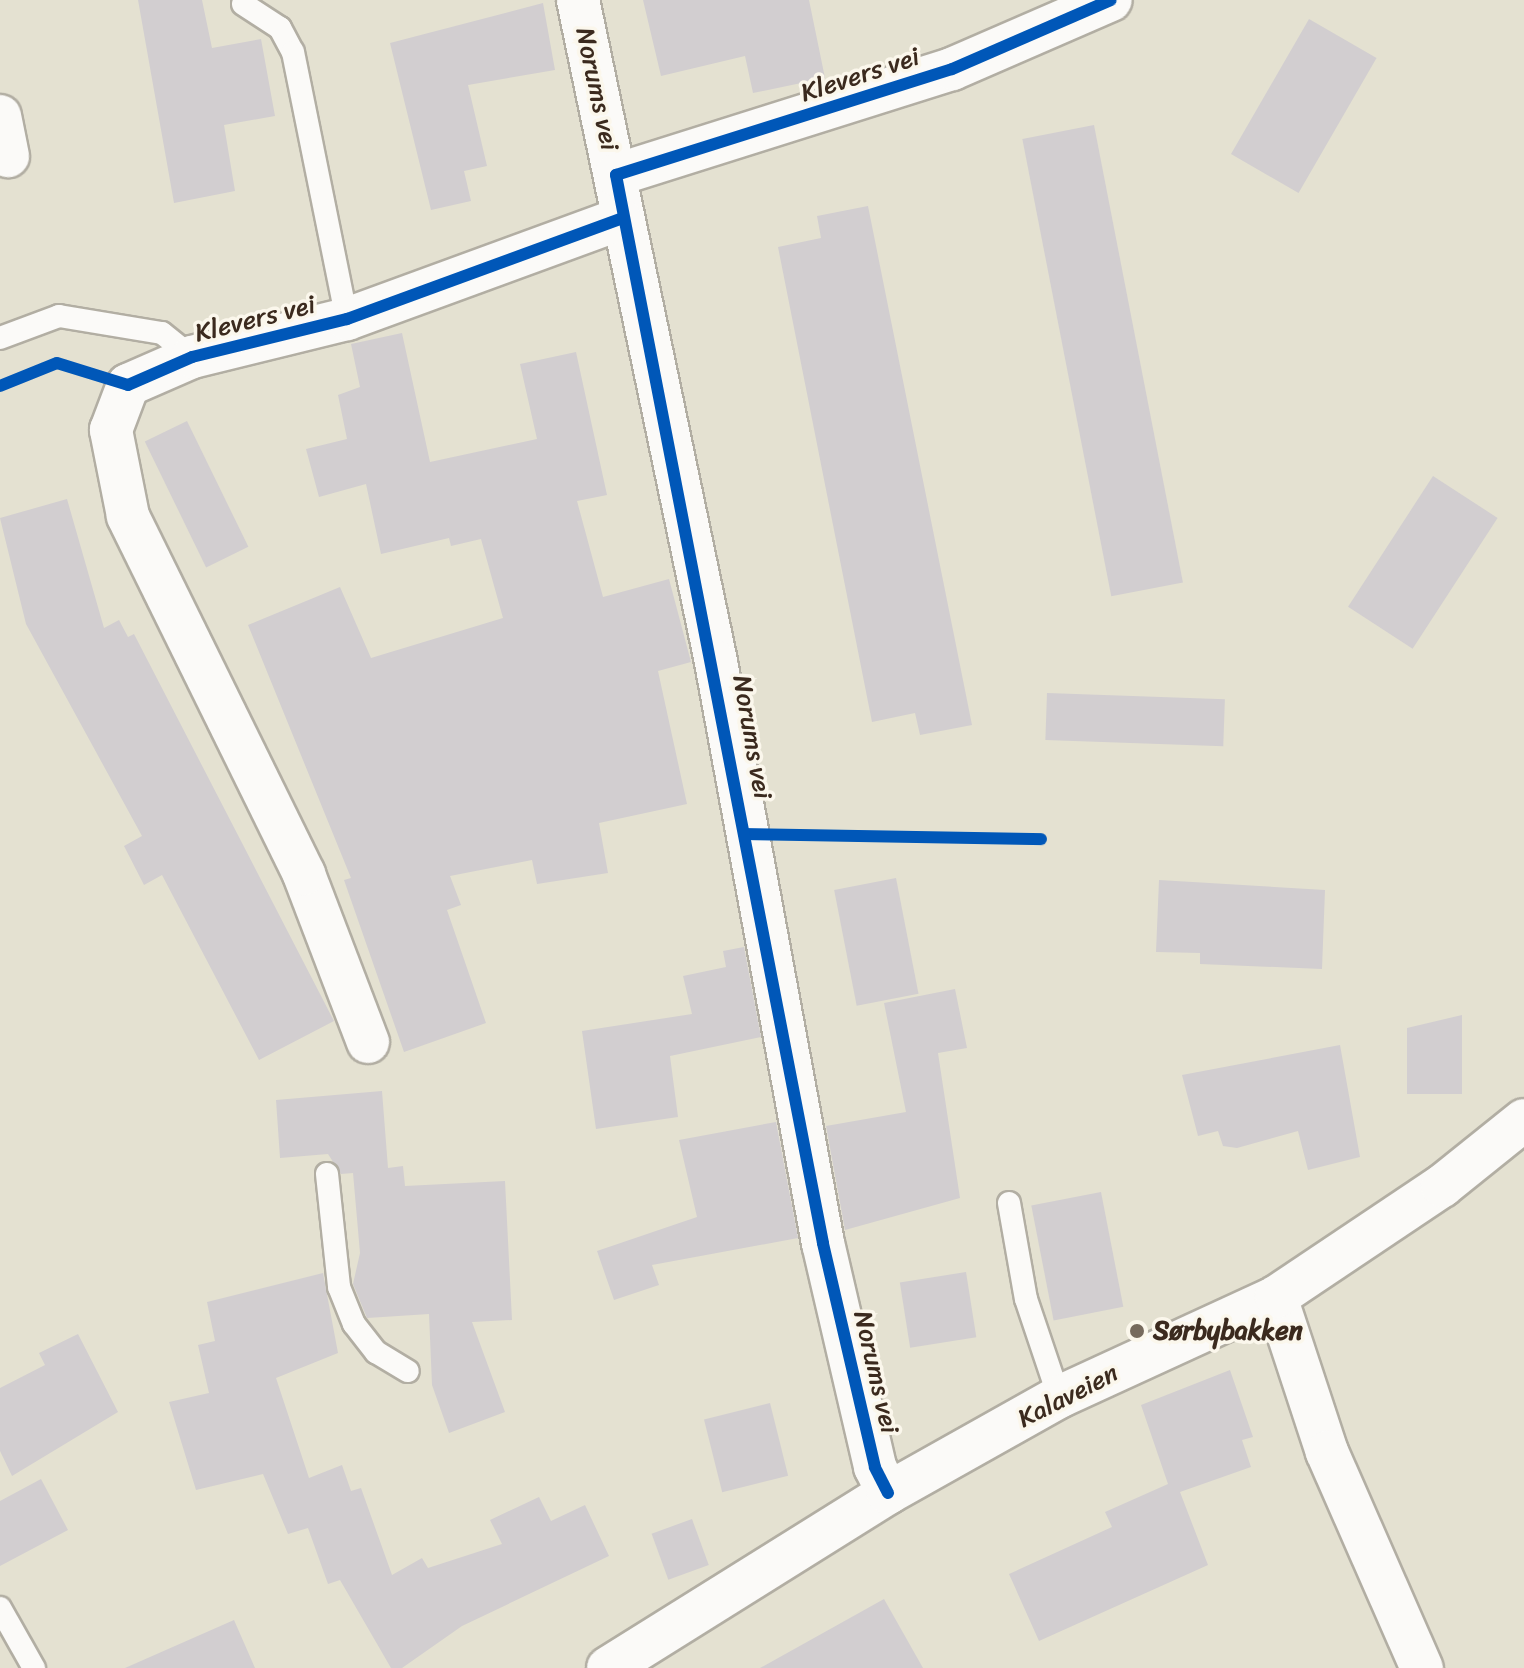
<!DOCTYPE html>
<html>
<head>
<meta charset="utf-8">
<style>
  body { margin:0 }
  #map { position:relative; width:1524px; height:1668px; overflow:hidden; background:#e4e1d1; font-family:Sriracha,sans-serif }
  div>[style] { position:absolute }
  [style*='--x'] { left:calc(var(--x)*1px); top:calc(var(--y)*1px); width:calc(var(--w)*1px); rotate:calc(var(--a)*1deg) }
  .building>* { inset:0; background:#d2ced0; transform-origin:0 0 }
  .roads { filter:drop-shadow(2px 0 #b2aea3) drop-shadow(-2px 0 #b2aea3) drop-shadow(0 2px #b2aea3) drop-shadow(0 -2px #b2aea3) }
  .service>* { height:22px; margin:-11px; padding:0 11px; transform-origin:11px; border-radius:11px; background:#fbfaf8 }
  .minor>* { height:42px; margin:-21px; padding:0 21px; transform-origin:21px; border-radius:21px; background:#fbfaf8 }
  .cycleway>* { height:12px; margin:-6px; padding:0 6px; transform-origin:6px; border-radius:6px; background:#0057b8 }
  .dots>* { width:22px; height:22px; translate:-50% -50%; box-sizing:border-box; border:4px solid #fbf7ec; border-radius:50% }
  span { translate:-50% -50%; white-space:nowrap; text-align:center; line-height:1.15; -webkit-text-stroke:7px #fbf7ec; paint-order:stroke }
  .street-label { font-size:26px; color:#3b2a1e }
  .poi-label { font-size:26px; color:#3b2a1e; font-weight:700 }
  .left { translate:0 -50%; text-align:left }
</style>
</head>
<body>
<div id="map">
  <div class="building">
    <div style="clip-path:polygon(138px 0,202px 0,212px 48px,261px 39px,275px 116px,224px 125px,235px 191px,174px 203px)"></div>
    <div style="clip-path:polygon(643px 0,809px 0,825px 78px,753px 93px,745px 56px,661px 76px)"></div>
    <div style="clip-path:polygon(543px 3px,555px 70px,468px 85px,487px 166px,464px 171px,471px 201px,431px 210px,390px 43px)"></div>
    <div style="left:1309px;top:19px;width:78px;height:156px;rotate:30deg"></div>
    <div style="left:1094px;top:125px;width:466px;height:73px;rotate:79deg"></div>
    <div style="clip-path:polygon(868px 206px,972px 725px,920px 735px,915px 713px,872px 722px,778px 247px,821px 238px,817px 216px)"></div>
    <div style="clip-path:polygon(402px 333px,430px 462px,537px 439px,520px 364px,576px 352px,607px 495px,577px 501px,603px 597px,669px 579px,691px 662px,658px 671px,687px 804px,599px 823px,608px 873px,537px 884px,532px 860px,450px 876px,461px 905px,447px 910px,486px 1023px,404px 1052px,344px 880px,351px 878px,248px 625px,340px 587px,371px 658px,503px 618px,481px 539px,451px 546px,449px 538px,381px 554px,366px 484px,319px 497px,306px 449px,347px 439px,338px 395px,360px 387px,351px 344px)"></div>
    <div style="left:187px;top:421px;width:140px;height:47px;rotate:64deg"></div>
    <div style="left:1433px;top:476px;width:77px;height:156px;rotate:33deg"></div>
    <div style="clip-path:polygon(67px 499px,104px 628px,119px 620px,128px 637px,134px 634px,334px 1021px,259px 1060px,162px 875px,144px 885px,124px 846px,142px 836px,26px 624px,0 518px)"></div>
    <div style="left:1047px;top:693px;width:178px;height:47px;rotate:2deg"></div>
    <div style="left:896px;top:878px;width:118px;height:63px;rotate:79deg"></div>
    <div style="clip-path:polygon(1159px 880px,1325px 890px,1322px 969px,1200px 964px,1200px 953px,1156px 952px)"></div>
    <div style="clip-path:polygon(744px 947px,761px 1037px,670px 1056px,678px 1117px,596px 1129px,582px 1031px,692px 1014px,683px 976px,726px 967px,723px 951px)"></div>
    <div style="clip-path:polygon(955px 989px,967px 1048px,938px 1053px,960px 1198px,845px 1230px,826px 1126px,906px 1112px,884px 1003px)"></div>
    <div style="clip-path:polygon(1462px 1015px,1462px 1094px,1407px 1094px,1407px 1028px)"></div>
    <div style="clip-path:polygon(1340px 1045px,1360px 1157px,1308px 1170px,1298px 1131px,1237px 1148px,1223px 1146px,1218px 1131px,1198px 1136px,1182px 1075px)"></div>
    <div style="clip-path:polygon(382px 1091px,388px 1168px,403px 1166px,405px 1186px,505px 1181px,512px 1320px,472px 1322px,505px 1412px,449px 1433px,432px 1385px,429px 1314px,367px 1318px,353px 1284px,360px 1253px,353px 1173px,341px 1174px,328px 1154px,280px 1158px,276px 1100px)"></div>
    <div style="clip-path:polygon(776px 1122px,798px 1238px,652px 1265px,659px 1285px,614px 1300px,597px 1251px,697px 1217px,679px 1140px)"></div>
    <div style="left:1101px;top:1192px;width:117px;height:71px;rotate:79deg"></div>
    <div style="left:966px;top:1272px;width:66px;height:67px;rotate:81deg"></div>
    <div style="clip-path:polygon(323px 1273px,338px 1353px,276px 1378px,309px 1478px,342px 1465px,351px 1491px,361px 1488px,392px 1575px,422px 1558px,428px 1568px,502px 1544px,490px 1520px,539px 1497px,551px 1521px,585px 1505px,609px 1556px,462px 1626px,402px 1668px,391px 1668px,340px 1580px,328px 1584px,308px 1528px,288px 1534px,263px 1474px,196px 1490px,169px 1402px,209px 1393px,198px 1345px,215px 1341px,207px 1302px)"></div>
    <div style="clip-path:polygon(78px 1334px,118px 1412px,12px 1476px,0 1451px,0 1388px,45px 1365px,39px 1353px)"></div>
    <div style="clip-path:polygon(1230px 1370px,1253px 1437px,1242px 1440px,1251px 1467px,1180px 1492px,1208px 1565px,1039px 1641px,1009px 1574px,1112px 1527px,1105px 1512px,1168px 1484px,1141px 1405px)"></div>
    <div style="left:770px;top:1403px;width:75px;height:68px;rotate:76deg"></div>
    <div style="clip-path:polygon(41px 1479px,68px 1530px,0 1566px,0 1501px)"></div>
    <div style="left:692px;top:1519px;width:49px;height:43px;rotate:70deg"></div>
    <div style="clip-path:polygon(884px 1599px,923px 1668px,760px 1668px)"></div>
    <div style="clip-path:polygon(234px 1620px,255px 1668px,125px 1668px)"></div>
  </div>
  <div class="roads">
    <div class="service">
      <div style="--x:243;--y:4;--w:44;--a:33"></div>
      <div style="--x:280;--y:28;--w:27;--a:62"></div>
      <div style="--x:293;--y:52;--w:272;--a:78.6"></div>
      <div style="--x:0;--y:338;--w:63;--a:-20.4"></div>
      <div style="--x:59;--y:316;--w:104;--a:9.4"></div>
      <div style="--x:162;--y:333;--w:38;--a:39"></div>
      <div style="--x:327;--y:1174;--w:114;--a:83.9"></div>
      <div style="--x:339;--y:1287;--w:40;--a:68"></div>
      <div style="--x:354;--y:1324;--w:36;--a:52"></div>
      <div style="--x:376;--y:1352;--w:37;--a:31"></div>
      <div style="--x:1009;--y:1203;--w:97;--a:80"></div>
      <div style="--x:1026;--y:1299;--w:103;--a:71.4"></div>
      <div style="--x:0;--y:1608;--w:69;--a:60.5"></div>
    </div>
    <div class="minor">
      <div style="--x:578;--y:0;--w:676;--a:78.22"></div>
      <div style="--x:716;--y:662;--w:591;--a:79.57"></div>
      <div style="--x:823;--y:1243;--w:230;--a:76.9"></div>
      <div style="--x:875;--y:1467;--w:29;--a:63"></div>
      <div style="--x:0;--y:116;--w:41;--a:78.7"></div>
      <div style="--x:616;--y:175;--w:352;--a:-17.5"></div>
      <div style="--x:952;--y:69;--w:173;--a:-23.5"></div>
      <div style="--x:368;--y:1042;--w:180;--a:-110.9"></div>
      <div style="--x:304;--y:874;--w:399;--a:-116.2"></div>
      <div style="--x:128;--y:516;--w:88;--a:-101.2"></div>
      <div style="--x:111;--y:430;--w:48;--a:-69.3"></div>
      <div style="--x:128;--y:385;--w:70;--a:-23.6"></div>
      <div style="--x:192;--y:357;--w:160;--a:-13.8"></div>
      <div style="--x:347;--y:319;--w:291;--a:-20.1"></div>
      <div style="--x:1276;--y:1297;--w:163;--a:71.8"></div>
      <div style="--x:1327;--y:1452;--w:236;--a:66.3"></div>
      <div style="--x:608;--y:1668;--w:330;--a:-32"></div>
      <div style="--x:888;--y:1493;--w:196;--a:-29.3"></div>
      <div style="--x:1059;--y:1397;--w:239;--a:-24.7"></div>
      <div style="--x:1276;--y:1297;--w:200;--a:-33.8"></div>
      <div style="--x:1442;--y:1186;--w:105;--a:-38.8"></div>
    </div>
  </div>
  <div class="cycleway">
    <div style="--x:0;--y:386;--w:61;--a:-22"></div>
    <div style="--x:57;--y:363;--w:74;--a:17.2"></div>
    <div style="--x:128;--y:385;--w:70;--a:-23.6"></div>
    <div style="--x:192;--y:357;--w:160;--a:-13.8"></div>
    <div style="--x:347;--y:319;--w:291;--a:-20.1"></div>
    <div style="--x:748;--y:834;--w:293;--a:1"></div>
    <div style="--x:888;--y:1493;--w:29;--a:-117"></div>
    <div style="--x:875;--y:1467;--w:230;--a:-103.1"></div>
    <div style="--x:823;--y:1243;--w:1088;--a:-100.97"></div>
    <div style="--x:616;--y:175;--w:352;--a:-17.5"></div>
    <div style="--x:952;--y:69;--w:173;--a:-23.5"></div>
  </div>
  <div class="dots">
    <div style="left:1137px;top:1331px;background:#766a5d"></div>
  </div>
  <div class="street-label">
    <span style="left:860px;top:75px;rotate:-18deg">Klevers vei</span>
    <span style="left:597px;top:89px;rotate:78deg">Norums vei</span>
    <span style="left:255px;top:319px;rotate:-14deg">Klevers vei</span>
    <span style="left:752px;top:737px;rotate:80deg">Norums vei</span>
    <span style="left:876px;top:1372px;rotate:77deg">Norums vei</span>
    <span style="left:1068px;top:1396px;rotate:-27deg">Kalaveien</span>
  </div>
  <div class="poi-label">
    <span class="left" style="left:1153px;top:1331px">Sørbybakken</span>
  </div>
</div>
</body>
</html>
